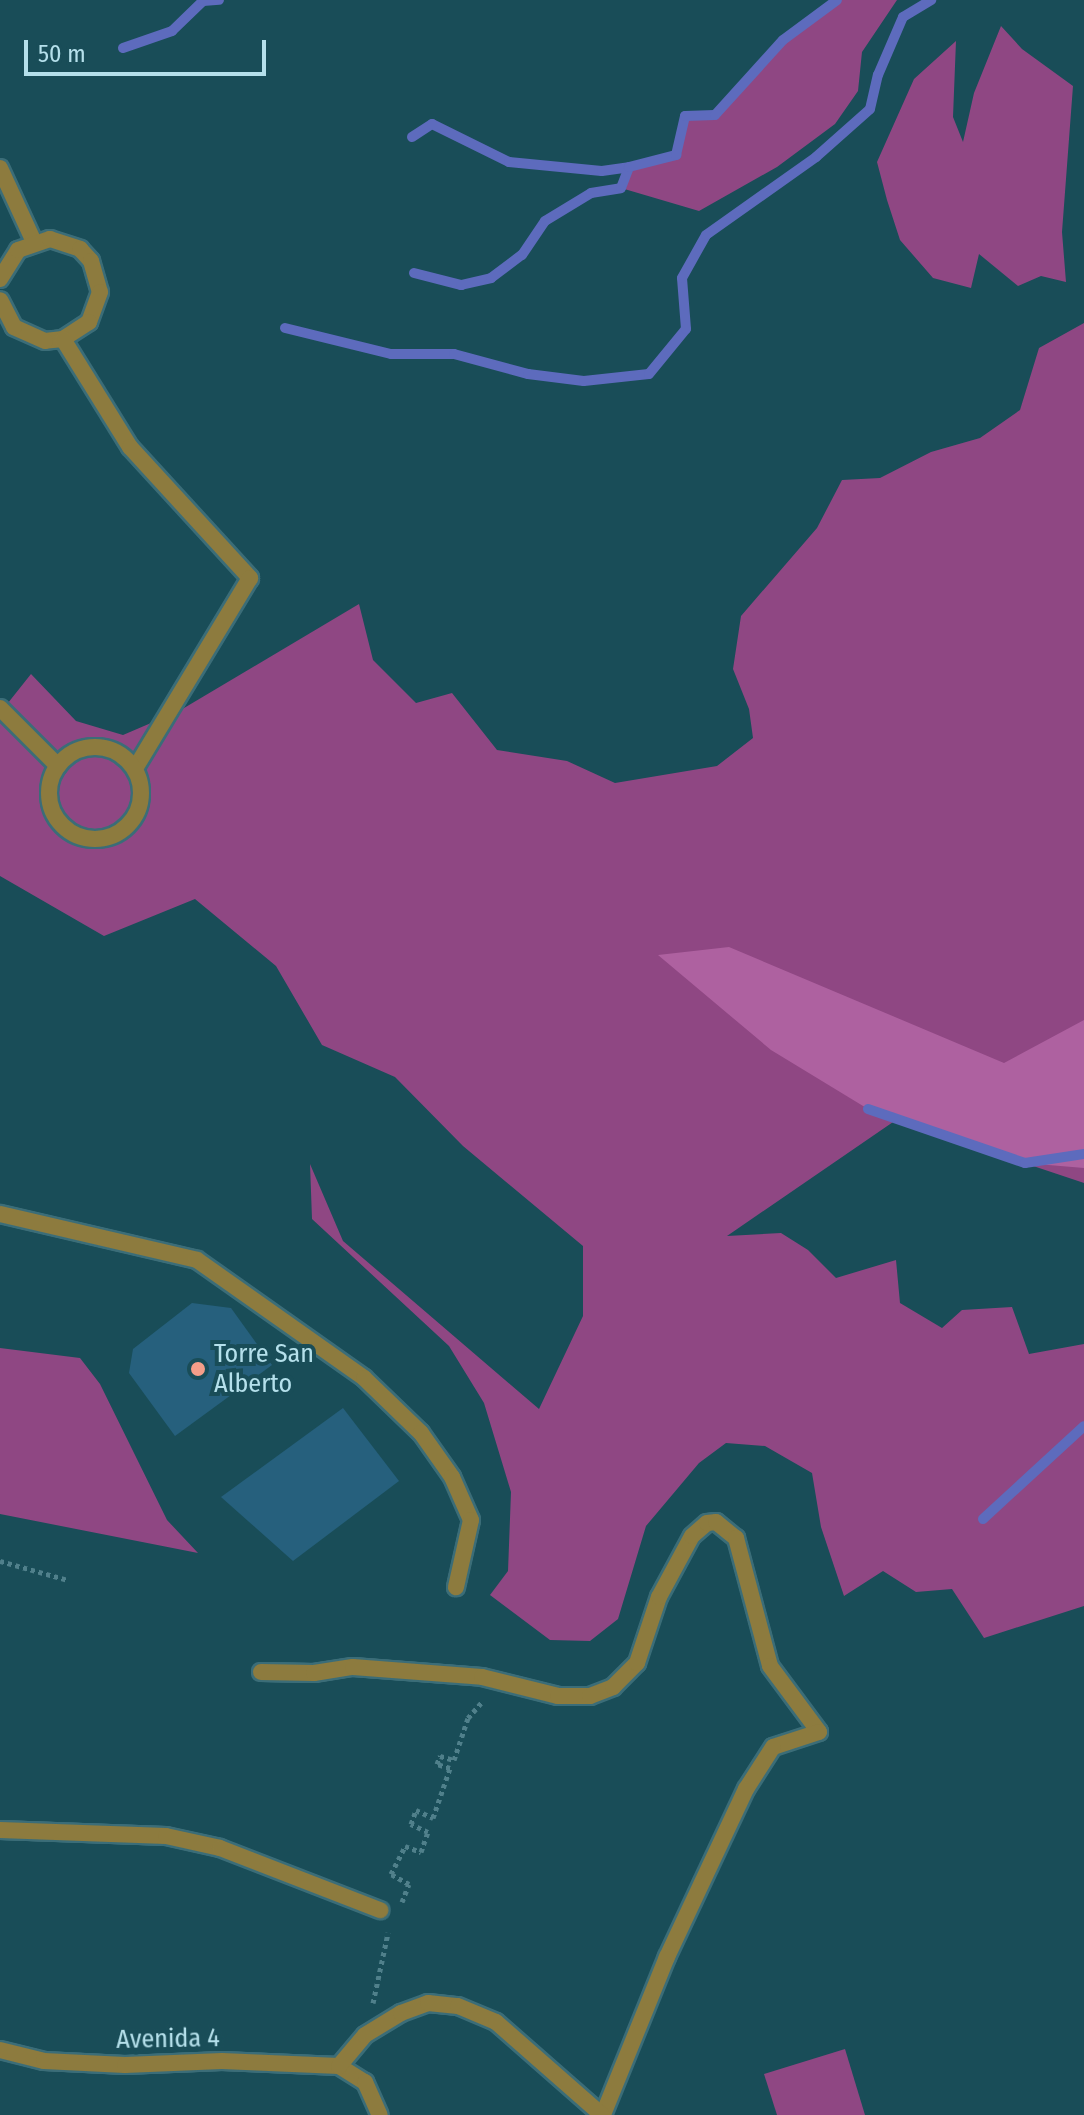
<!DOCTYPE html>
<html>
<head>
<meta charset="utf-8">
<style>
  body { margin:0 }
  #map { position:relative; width:1084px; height:2115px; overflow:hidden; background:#194d58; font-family:"Fira Sans Condensed",sans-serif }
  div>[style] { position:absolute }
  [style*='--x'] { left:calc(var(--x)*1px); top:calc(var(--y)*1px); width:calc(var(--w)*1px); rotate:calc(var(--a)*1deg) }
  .green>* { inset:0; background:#8f4783 }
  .forest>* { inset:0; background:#ae61a0 }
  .stream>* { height:10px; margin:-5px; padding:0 5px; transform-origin:5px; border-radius:5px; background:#5d6bbd }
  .building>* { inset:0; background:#26607d }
  .path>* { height:5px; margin-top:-2.5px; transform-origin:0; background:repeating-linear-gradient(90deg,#50808b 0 4px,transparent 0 8px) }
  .roads { filter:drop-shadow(2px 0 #3b6d78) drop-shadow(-2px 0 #3b6d78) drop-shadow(0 2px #3b6d78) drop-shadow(0 -2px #3b6d78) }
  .service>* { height:16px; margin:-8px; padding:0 8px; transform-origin:8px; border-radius:8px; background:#8d7b3e }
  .minor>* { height:16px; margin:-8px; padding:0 8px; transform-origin:8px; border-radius:8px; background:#8d7b3e }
  .minor>.ring { margin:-8px; padding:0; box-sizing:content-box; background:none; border:16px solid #8d7b3e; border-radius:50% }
  .dots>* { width:22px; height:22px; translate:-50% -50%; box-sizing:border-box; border:4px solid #194d58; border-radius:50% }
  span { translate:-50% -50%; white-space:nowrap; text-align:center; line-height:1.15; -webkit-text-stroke:8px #194d58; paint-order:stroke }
  .poi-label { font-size:26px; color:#b5e0eb }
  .left { translate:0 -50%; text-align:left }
  .street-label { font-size:26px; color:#b5e0eb }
  .scale { position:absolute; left:24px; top:40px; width:242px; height:36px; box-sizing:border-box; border:4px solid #b5e0eb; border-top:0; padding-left:10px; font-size:24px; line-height:28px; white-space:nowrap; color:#b5e0eb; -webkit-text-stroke:6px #194d58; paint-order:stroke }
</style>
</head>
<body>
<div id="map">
  <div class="green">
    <div style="clip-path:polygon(837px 0,897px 0,862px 52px,858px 91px,835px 124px,777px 167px,699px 211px,621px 188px,629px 167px,676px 155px,685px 116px,715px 115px,783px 40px)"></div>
    <div style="clip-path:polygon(1001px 26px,1022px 49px,1073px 86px,1062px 232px,1066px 282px,1041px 276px,1018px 286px,979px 254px,971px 288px,933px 278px,900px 240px,887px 200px,877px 162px,914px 79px,956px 41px,953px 117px,963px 142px,974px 93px)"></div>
    <div style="clip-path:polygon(1084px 323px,1084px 1183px,896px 1120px,727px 1236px,781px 1233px,808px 1250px,836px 1278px,896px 1260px,900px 1303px,942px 1328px,962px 1310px,1012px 1307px,1029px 1354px,1084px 1344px,1084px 1606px,984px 1638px,952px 1589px,916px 1592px,883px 1571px,844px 1596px,821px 1527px,812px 1473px,765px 1446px,726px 1443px,699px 1463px,646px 1526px,618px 1619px,590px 1641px,550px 1640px,490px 1595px,508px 1571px,511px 1492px,484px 1403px,449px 1346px,312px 1219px,310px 1164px,343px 1241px,539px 1409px,583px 1316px,583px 1246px,463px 1146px,395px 1077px,322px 1045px,276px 966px,195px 899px,104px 936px,0 876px,0 713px,31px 674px,76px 721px,123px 735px,179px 711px,359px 604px,373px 660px,416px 703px,452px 693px,497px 750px,567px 761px,615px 783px,717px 766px,753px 738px,749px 709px,733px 669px,741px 616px,817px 528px,842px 480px,880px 478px,931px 452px,980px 438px,1020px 410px,1039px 348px)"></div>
    <div style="clip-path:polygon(0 1348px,80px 1358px,100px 1384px,167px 1520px,198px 1553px,0 1514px)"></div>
    <div style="clip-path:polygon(845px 2049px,865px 2115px,777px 2115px,764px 2074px)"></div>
  </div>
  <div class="forest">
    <div style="clip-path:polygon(729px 947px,1004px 1063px,1084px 1020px,1084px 1168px,1025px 1163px,868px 1109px,771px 1050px,658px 955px)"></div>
  </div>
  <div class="stream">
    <div style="--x:123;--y:48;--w:52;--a:-19.1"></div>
    <div style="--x:172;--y:31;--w:43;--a:-44.1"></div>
    <div style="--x:203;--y:1;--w:16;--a:-4"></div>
    <div style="--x:412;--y:137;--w:24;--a:-33"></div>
    <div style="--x:432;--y:124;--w:86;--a:26.3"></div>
    <div style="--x:509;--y:162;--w:93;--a:5.5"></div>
    <div style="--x:602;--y:171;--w:27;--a:-8"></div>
    <div style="--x:414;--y:273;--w:49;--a:14.3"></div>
    <div style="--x:461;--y:285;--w:31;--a:-13"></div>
    <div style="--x:491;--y:278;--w:39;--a:-37"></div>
    <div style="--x:522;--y:255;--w:41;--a:-55.9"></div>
    <div style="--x:545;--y:221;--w:54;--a:-31.3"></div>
    <div style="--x:591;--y:193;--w:30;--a:-9"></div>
    <div style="--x:621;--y:188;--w:22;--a:-69"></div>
    <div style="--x:629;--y:167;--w:49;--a:-14.3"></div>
    <div style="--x:676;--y:155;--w:40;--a:-77"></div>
    <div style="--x:685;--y:116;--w:30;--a:-2"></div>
    <div style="--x:715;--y:115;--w:101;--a:-47.8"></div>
    <div style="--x:783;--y:40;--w:67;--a:-36.5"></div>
    <div style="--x:285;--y:328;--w:109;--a:13.8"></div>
    <div style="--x:391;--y:354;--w:63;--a:0"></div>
    <div style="--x:454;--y:354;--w:77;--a:15.1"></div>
    <div style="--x:528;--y:374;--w:56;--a:7.1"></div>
    <div style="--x:584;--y:381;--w:65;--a:-6.1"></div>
    <div style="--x:649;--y:374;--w:58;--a:-50.6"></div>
    <div style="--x:686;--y:329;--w:51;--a:-94.5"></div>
    <div style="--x:682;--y:278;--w:49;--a:-60.8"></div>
    <div style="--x:706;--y:235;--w:135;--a:-35.3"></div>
    <div style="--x:816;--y:157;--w:72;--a:-41.6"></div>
    <div style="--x:870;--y:109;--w:35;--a:-77"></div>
    <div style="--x:878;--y:75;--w:63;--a:-66.7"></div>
    <div style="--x:903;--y:17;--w:33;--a:-31"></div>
    <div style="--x:868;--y:1109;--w:166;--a:19"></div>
    <div style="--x:1025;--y:1163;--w:60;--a:-8.7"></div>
    <div style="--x:983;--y:1519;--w:137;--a:-42.6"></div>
  </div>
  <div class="building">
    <div style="clip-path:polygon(192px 1303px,231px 1308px,272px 1365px,175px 1436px,129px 1373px,133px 1349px)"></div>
    <div style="clip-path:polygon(343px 1408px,399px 1481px,293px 1561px,221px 1497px)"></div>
  </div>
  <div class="path">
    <div style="--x:0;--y:1561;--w:71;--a:15.6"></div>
    <div style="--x:402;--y:1902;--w:19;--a:-69"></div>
    <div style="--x:409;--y:1884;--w:21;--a:-151"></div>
    <div style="--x:391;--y:1874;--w:31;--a:-63"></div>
    <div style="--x:405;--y:1846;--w:17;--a:21"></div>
    <div style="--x:421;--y:1852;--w:21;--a:-71"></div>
    <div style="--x:428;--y:1832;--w:19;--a:-155"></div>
    <div style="--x:411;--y:1824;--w:15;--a:-70"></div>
    <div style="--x:416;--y:1810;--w:19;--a:25"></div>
    <div style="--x:433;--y:1818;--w:53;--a:-71.2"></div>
    <div style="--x:450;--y:1768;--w:14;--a:-163"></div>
    <div style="--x:437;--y:1764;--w:9;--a:-69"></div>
    <div style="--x:440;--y:1756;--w:15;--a:16"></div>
    <div style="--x:454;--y:1760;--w:44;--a:-71.6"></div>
    <div style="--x:468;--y:1718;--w:23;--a:-49"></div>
    <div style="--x:373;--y:2003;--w:72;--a:-77.9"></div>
  </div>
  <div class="roads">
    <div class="service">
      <div style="--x:0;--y:1830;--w:166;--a:2.1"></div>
      <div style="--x:166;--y:1836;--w:55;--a:12.5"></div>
      <div style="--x:220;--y:1848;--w:172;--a:21.2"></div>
    </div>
    <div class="minor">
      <div style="--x:0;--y:168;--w:81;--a:65.3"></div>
      <div style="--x:0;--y:279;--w:34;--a:-58"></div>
      <div style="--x:18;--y:250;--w:34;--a:-19"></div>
      <div style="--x:50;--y:239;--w:32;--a:18"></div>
      <div style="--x:80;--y:249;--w:16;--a:47"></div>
      <div style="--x:91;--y:261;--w:32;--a:74"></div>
      <div style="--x:100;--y:292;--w:32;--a:110"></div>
      <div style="--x:89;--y:322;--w:31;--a:147"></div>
      <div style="--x:63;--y:339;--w:18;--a:174"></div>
      <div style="--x:45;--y:341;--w:34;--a:-156"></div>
      <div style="--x:14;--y:327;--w:30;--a:-117"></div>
      <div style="--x:63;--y:339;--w:127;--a:58.2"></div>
      <div style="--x:130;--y:447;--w:178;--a:47.5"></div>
      <div style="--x:250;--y:578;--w:223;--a:121.1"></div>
      <div style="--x:0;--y:708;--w:82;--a:45"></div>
      <div class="ring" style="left:49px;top:747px;width:76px;height:76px"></div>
      <div style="--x:0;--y:1214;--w:202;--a:13.1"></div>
      <div style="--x:197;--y:1260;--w:204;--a:35.2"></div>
      <div style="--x:364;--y:1378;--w:79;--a:44"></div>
      <div style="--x:421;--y:1433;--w:54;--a:54.8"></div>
      <div style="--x:452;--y:1477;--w:47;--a:66.2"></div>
      <div style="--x:471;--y:1520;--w:69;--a:102.6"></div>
      <div style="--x:261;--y:1672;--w:53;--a:1.1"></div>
      <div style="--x:314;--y:1673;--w:39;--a:-9"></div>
      <div style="--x:353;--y:1667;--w:129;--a:4.4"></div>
      <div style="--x:482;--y:1677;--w:78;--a:14"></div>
      <div style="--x:558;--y:1696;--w:32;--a:0"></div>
      <div style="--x:590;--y:1696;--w:25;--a:-21"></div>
      <div style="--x:613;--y:1687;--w:34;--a:-45"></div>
      <div style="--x:637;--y:1663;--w:70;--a:-71.6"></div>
      <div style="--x:659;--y:1597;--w:69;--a:-61.6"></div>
      <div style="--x:692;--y:1536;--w:20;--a:-41"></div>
      <div style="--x:707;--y:1523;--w:9;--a:-6"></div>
      <div style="--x:716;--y:1522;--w:26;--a:39"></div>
      <div style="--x:736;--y:1538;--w:132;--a:75.1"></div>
      <div style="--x:770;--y:1666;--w:82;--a:53.4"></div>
      <div style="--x:819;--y:1732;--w:48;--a:161.9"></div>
      <div style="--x:773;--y:1747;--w:50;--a:122.7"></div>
      <div style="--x:746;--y:1789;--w:186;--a:115.2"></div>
      <div style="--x:667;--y:1957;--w:170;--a:112.1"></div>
      <div style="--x:0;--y:2050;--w:45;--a:14"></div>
      <div style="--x:44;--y:2061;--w:81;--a:2.8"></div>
      <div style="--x:125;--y:2065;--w:97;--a:-2.4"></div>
      <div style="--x:222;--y:2061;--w:117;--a:2.4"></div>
      <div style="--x:339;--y:2066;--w:31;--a:32"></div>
      <div style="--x:365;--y:2082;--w:36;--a:66"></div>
      <div style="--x:339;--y:2066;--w:40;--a:-50"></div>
      <div style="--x:365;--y:2035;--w:42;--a:-31.4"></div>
      <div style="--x:401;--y:2013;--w:29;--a:-20"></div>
      <div style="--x:428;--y:2003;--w:30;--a:6"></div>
      <div style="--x:458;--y:2006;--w:41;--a:22.8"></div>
      <div style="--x:496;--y:2022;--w:141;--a:41.3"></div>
    </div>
  </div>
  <div class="dots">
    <div style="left:198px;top:1369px;background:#f49e89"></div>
  </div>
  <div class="poi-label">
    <span class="left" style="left:214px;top:1369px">Torre San<br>Alberto</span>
  </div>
  <div class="street-label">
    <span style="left:168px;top:2039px;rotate:-1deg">Avenida 4</span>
  </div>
  <div class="scale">50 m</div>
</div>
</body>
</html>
